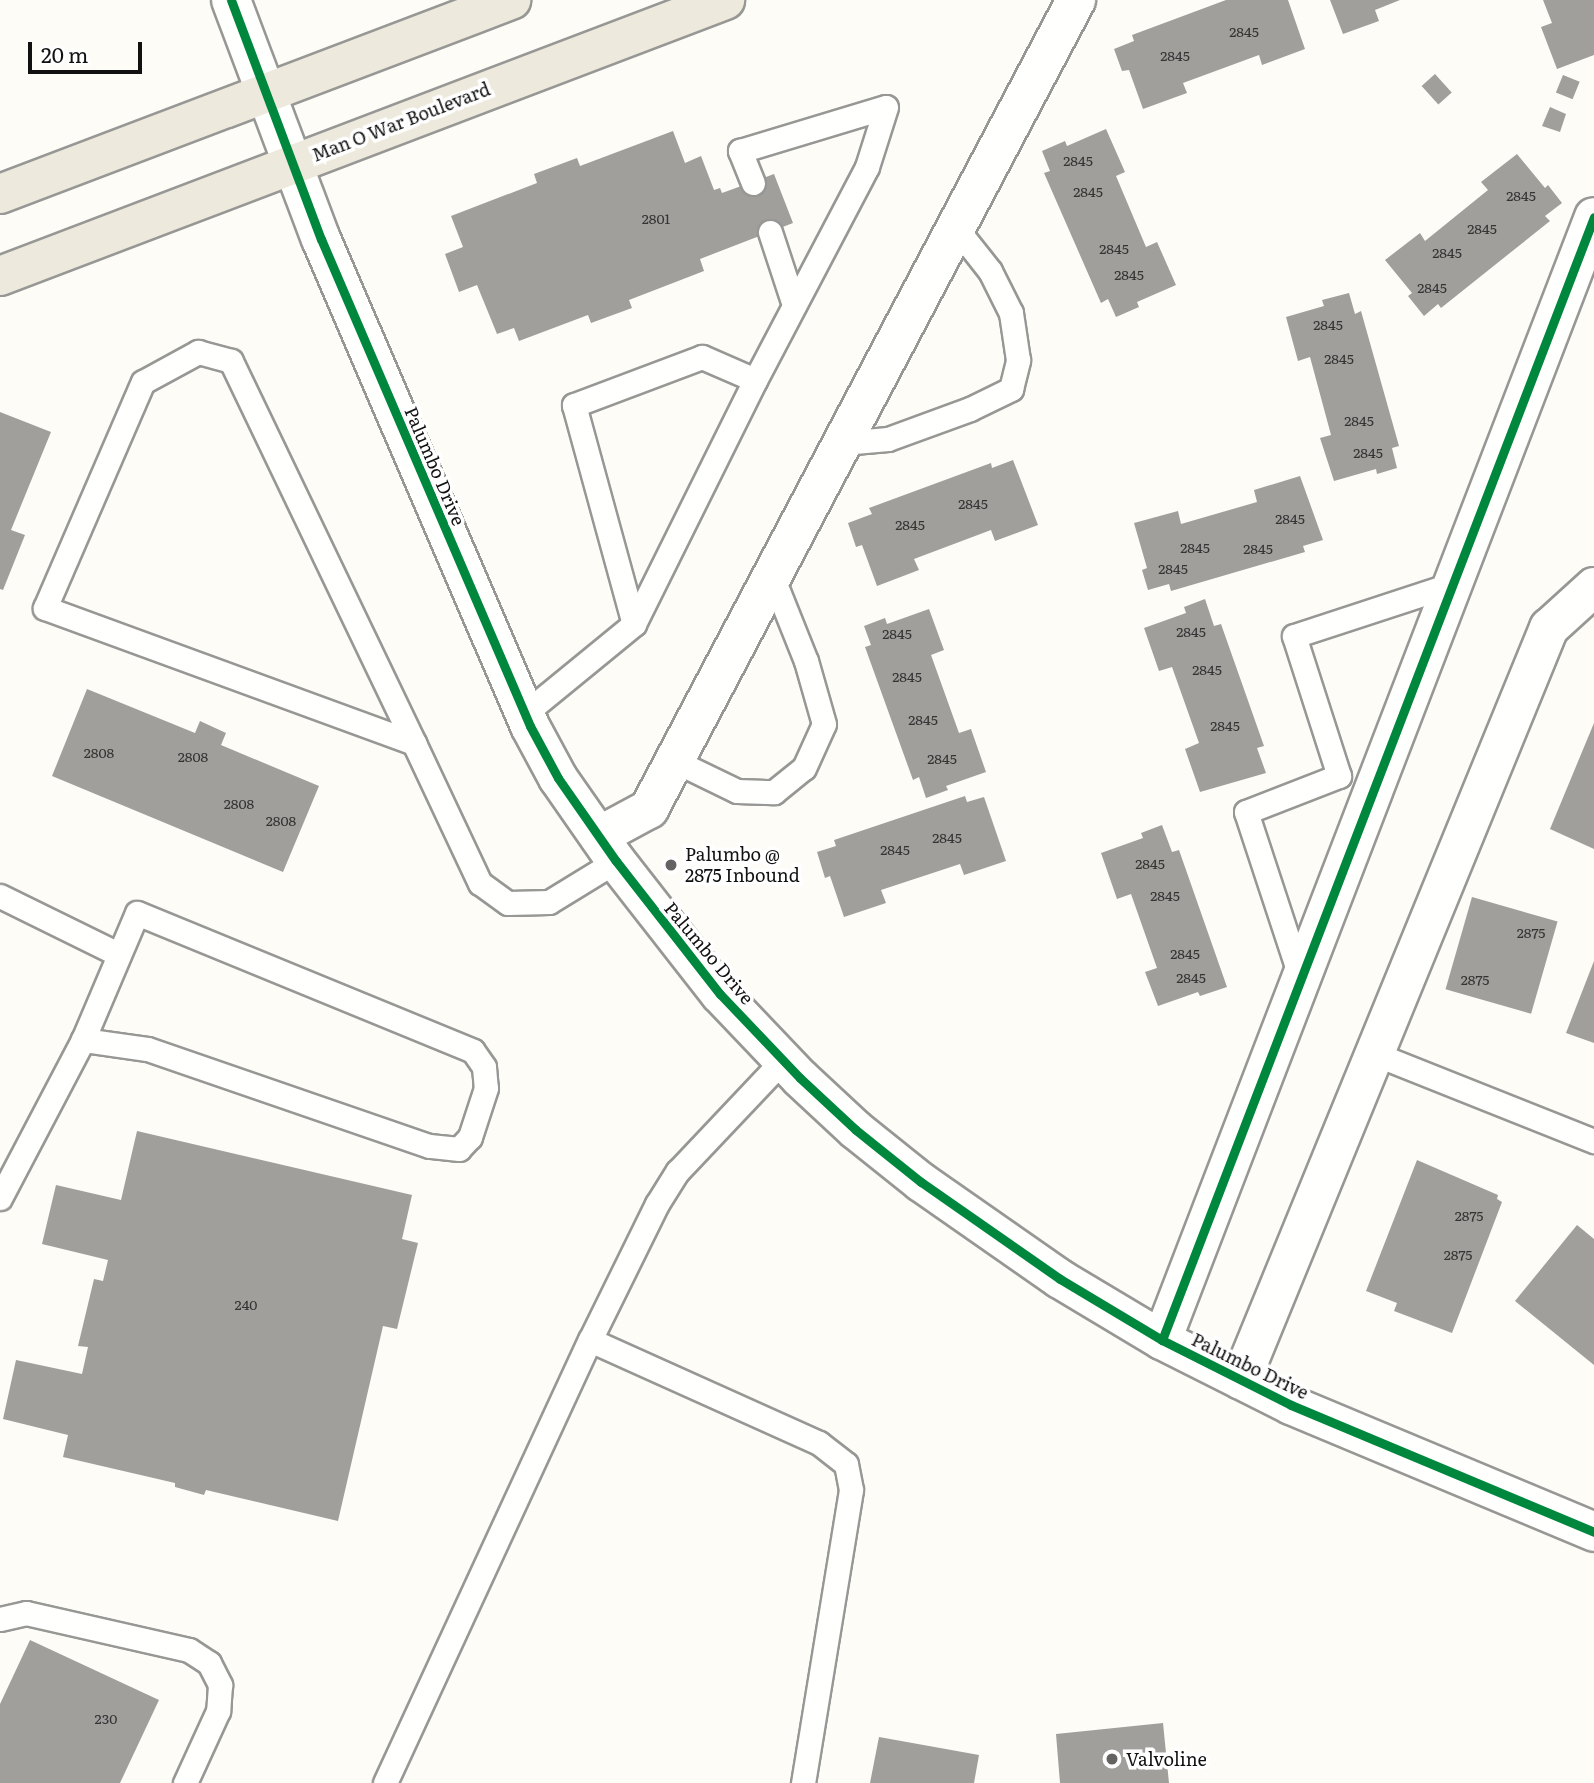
<!DOCTYPE html>
<html>
<head>
<meta charset="utf-8">
<style>
  body { margin:0 }
  #map { position:relative; width:1594px; height:1783px; overflow:hidden; background:#fdfcf7; font-family:Literata,serif }
  div>[style] { position:absolute }
  [style*='--x'] { left:calc(var(--x)*1px); top:calc(var(--y)*1px); width:calc(var(--w)*1px); rotate:calc(var(--a)*1deg) }
  .building>* { inset:0; background:#a19f9c; transform-origin:0 0 }
  .roads { filter:drop-shadow(2px 0 #979795) drop-shadow(-2px 0 #979795) drop-shadow(0 2px #979795) drop-shadow(0 -2px #979795) }
  .service>* { height:23px; margin:-11.5px; padding:0 11.5px; transform-origin:11.5px; border-radius:11.5px; background:#fffffe }
  .minor>* { height:38px; margin:-19px; padding:0 19px; transform-origin:19px; border-radius:19px; background:#fffffe }
  .tertiary>* { height:38px; margin:-19px; padding:0 19px; transform-origin:19px; border-radius:19px; background:#fffffe }
  .primary>* { height:38px; margin:-19px; padding:0 19px; transform-origin:19px; border-radius:19px; background:#ede9dc }
  .cycleway>* { height:9px; margin:-4.5px; padding:0 4.5px; transform-origin:4.5px; border-radius:4.5px; background:#00873e }
  .dots>* { width:19px; height:19px; translate:-50% -50%; box-sizing:border-box; border:4px solid #fff; border-radius:50% }
  span { translate:-50% -50%; white-space:nowrap; text-align:center; line-height:1.15; -webkit-text-stroke:7px #fff; paint-order:stroke }
  .number-label { font-size:14px; color:#353434 }
  .number-label span { -webkit-text-stroke-width:0 }
  .street-label { font-size:18px; color:#111 }
  .poi-label { font-size:18px; color:#111 }
  .left { translate:0 -50%; text-align:left }
  .scale { position:absolute; left:28px; top:42px; width:114px; height:32px; box-sizing:border-box; border:4px solid #111; border-top:0; padding-left:9px; font-size:21px; line-height:24px; white-space:nowrap; color:#111; -webkit-text-stroke:5px #fff; paint-order:stroke }
</style>
</head>
<body>
<div id="map">
  <div class="building">
    <div style="clip-path:polygon(1226px 0,1288px 0,1305px 49px,1262px 65px,1259px 55px,1183px 83px,1187px 93px,1143px 109px,1129px 70px,1122px 71px,1114px 49px,1134px 41px,1132px 35px)"></div>
    <div style="clip-path:polygon(1330px 0,1400px 0,1375px 10px,1379px 21px,1343px 34px)"></div>
    <div style="clip-path:polygon(1543px 0,1594px 0,1594px 55px,1557px 69px,1541px 27px,1552px 23px)"></div>
    <div style="left:1435px;top:74px;width:25px;height:18px;rotate:48deg"></div>
    <div style="left:1563px;top:75px;width:18px;height:19px;rotate:22deg"></div>
    <div style="clip-path:polygon(1550px 107px,1566px 114px,1560px 132px,1542px 126px)"></div>
    <div style="clip-path:polygon(1106px 129px,1125px 172px,1116px 176px,1146px 247px,1157px 242px,1176px 285px,1137px 302px,1139px 307px,1116px 317px,1108px 299px,1101px 303px,1044px 173px,1050px 171px,1042px 151px,1065px 141px,1067px 146px)"></div>
    <div style="clip-path:polygon(673px 131px,685px 163px,701px 156px,714px 190px,720px 188px,722px 193px,774px 174px,793px 223px,700px 259px,704px 271px,629px 300px,632px 308px,591px 323px,588px 315px,519px 341px,514px 328px,497px 334px,477px 285px,459px 292px,445px 254px,463px 247px,451px 216px,537px 183px,534px 174px,577px 158px,580px 166px)"></div>
    <div style="clip-path:polygon(1517px 154px,1545px 188px,1548px 185px,1562px 203px,1545px 216px,1550px 221px,1441px 308px,1438px 304px,1424px 316px,1408px 296px,1412px 293px,1385px 260px,1420px 233px,1425px 241px,1488px 190px,1481px 182px)"></div>
    <div style="clip-path:polygon(1349px 293px,1355px 314px,1361px 311px,1399px 446px,1392px 448px,1397px 468px,1377px 474px,1376px 469px,1334px 481px,1320px 438px,1331px 435px,1310px 357px,1298px 361px,1286px 317px,1324px 306px,1322px 300px)"></div>
    <div style="clip-path:polygon(0 412px,51px 432px,11px 530px,25px 535px,3px 590px,0 589px)"></div>
    <div style="clip-path:polygon(1013px 460px,1038px 525px,995px 541px,991px 530px,914px 559px,919px 570px,877px 586px,862px 545px,856px 547px,848px 523px,872px 514px,869px 508px,991px 463px,992px 468px)"></div>
    <div style="clip-path:polygon(1300px 476px,1323px 540px,1303px 546px,1305px 552px,1171px 591px,1169px 584px,1148px 590px,1142px 570px,1147px 568px,1134px 523px,1178px 511px,1181px 524px,1257px 502px,1254px 490px)"></div>
    <div style="clip-path:polygon(1205px 599px,1214px 626px,1221px 624px,1264px 746px,1257px 748px,1266px 773px,1200px 792px,1185px 749px,1199px 743px,1172px 667px,1159px 671px,1144px 628px,1186px 613px,1184px 607px)"></div>
    <div style="clip-path:polygon(929px 609px,944px 650px,931px 655px,959px 733px,971px 729px,986px 772px,946px 786px,948px 790px,926px 798px,919px 777px,913px 780px,865px 647px,871px 645px,864px 626px,885px 618px,887px 624px)"></div>
    <div style="clip-path:polygon(87px 689px,195px 733px,200px 721px,226px 733px,221px 745px,319px 786px,283px 872px,52px 776px)"></div>
    <div style="clip-path:polygon(1594px 723px,1594px 849px,1550px 829px)"></div>
    <div style="clip-path:polygon(965px 796px,967px 802px,984px 797px,1006px 861px,964px 875px,960px 864px,881px 890px,886px 903px,844px 917px,830px 876px,825px 878px,817px 852px,836px 846px,834px 840px)"></div>
    <div style="clip-path:polygon(1162px 825px,1172px 852px,1179px 850px,1227px 987px,1200px 996px,1198px 992px,1158px 1006px,1145px 972px,1157px 968px,1131px 894px,1117px 899px,1101px 853px,1143px 838px,1141px 833px)"></div>
    <div style="left:1472px;top:897px;width:89px;height:96px;rotate:16deg"></div>
    <div style="clip-path:polygon(1594px 961px,1594px 1043px,1566px 1033px)"></div>
    <div style="clip-path:polygon(137px 1131px,412px 1195px,402px 1239px,418px 1243px,397px 1329px,383px 1326px,338px 1521px,206px 1490px,204px 1495px,175px 1487px,175px 1483px,63px 1457px,68px 1435px,3px 1419px,16px 1360px,82px 1374px,88px 1347px,78px 1346px,94px 1279px,103px 1281px,108px 1260px,42px 1244px,56px 1185px,121px 1200px)"></div>
    <div style="clip-path:polygon(1417px 1160px,1498px 1195px,1497px 1199px,1502px 1202px,1452px 1333px,1394px 1311px,1397px 1303px,1366px 1291px)"></div>
    <div style="clip-path:polygon(1577px 1225px,1594px 1239px,1594px 1365px,1515px 1301px)"></div>
    <div style="clip-path:polygon(30px 1640px,159px 1700px,120px 1783px,0 1783px,0 1704px)"></div>
    <div style="clip-path:polygon(1163px 1723px,1169px 1783px,1060px 1783px,1056px 1734px)"></div>
    <div style="clip-path:polygon(879px 1737px,979px 1755px,974px 1783px,870px 1783px)"></div>
  </div>
  <div class="roads">
    <div class="service">
      <div style="--x:753;--y:183;--w:35;--a:-112"></div>
      <div style="--x:740;--y:151;--w:152;--a:-16.8"></div>
      <div style="--x:886;--y:107;--w:63;--a:107.6"></div>
      <div style="--x:867;--y:167;--w:241;--a:117.7"></div>
      <div style="--x:770;--y:232;--w:77;--a:71.8"></div>
      <div style="--x:843;--y:443;--w:45;--a:-5.1"></div>
      <div style="--x:888;--y:439;--w:87;--a:-20.1"></div>
      <div style="--x:970;--y:409;--w:46;--a:-26"></div>
      <div style="--x:1011;--y:389;--w:30;--a:-76"></div>
      <div style="--x:1018;--y:360;--w:48;--a:-98.5"></div>
      <div style="--x:1011;--y:313;--w:47;--a:-116.6"></div>
      <div style="--x:990;--y:271;--w:55;--a:-128.3"></div>
      <div style="--x:524;--y:714;--w:142;--a:-39.3"></div>
      <div style="--x:634;--y:624;--w:272;--a:-63.6"></div>
      <div style="--x:755;--y:380;--w:58;--a:-156.5"></div>
      <div style="--x:702;--y:357;--w:137;--a:159.4"></div>
      <div style="--x:574;--y:405;--w:227;--a:74.7"></div>
      <div style="--x:414;--y:743;--w:393;--a:-159.9"></div>
      <div style="--x:45;--y:608;--w:246;--a:-66.6"></div>
      <div style="--x:143;--y:382;--w:63;--a:-28.6"></div>
      <div style="--x:198;--y:352;--w:34;--a:15"></div>
      <div style="--x:231;--y:361;--w:424;--a:64.4"></div>
      <div style="--x:414;--y:743;--w:155;--a:64.8"></div>
      <div style="--x:480;--y:883;--w:34;--a:36"></div>
      <div style="--x:508;--y:903;--w:41;--a:-1.4"></div>
      <div style="--x:549;--y:902;--w:79;--a:-31.5"></div>
      <div style="--x:675;--y:761;--w:69;--a:25.8"></div>
      <div style="--x:737;--y:791;--w:37;--a:2"></div>
      <div style="--x:774;--y:792;--w:38;--a:-39"></div>
      <div style="--x:804;--y:768;--w:48;--a:-65.6"></div>
      <div style="--x:824;--y:724;--w:66;--a:-105.9"></div>
      <div style="--x:806;--y:661;--w:92;--a:-111.8"></div>
      <div style="--x:0;--y:896;--w:131;--a:26.2"></div>
      <div style="--x:137;--y:913;--w:363;--a:22.3"></div>
      <div style="--x:473;--y:1051;--w:19;--a:55"></div>
      <div style="--x:484;--y:1067;--w:21;--a:85"></div>
      <div style="--x:486;--y:1088;--w:52;--a:108.1"></div>
      <div style="--x:470;--y:1137;--w:16;--a:133"></div>
      <div style="--x:459;--y:1149;--w:30;--a:-174"></div>
      <div style="--x:429;--y:1146;--w:298;--a:-161"></div>
      <div style="--x:147;--y:1049;--w:65;--a:-172"></div>
      <div style="--x:83;--y:1040;--w:138;--a:-67"></div>
      <div style="--x:1301;--y:979;--w:176;--a:-108.2"></div>
      <div style="--x:1246;--y:812;--w:100;--a:-21.2"></div>
      <div style="--x:1339;--y:776;--w:147;--a:-107.8"></div>
      <div style="--x:1294;--y:636;--w:167;--a:-18.1"></div>
      <div style="--x:1375;--y:1054;--w:236;--a:21.7"></div>
      <div style="--x:0;--y:1198;--w:178;--a:-62.3"></div>
      <div style="--x:590;--y:1340;--w:251;--a:24.2"></div>
      <div style="--x:819;--y:1443;--w:34;--a:38"></div>
      <div style="--x:846;--y:1464;--w:26;--a:79"></div>
      <div style="--x:851;--y:1490;--w:297;--a:99.3"></div>
      <div style="--x:0;--y:1619;--w:27;--a:-13"></div>
      <div style="--x:26;--y:1613;--w:167;--a:12.8"></div>
      <div style="--x:189;--y:1650;--w:24;--a:33"></div>
      <div style="--x:209;--y:1663;--w:25;--a:63"></div>
      <div style="--x:220;--y:1685;--w:26;--a:94"></div>
      <div style="--x:218;--y:1711;--w:79;--a:114.6"></div>
      <div style="--x:385;--y:1783;--w:488;--a:-65.2"></div>
      <div style="--x:590;--y:1340;--w:152;--a:-63.8"></div>
      <div style="--x:657;--y:1204;--w:39;--a:-58"></div>
      <div style="--x:678;--y:1171;--w:153;--a:-46.6"></div>
    </div>
    <div class="minor">
      <div style="--x:599;--y:836;--w:57;--a:-28.4"></div>
      <div style="--x:649;--y:809;--w:915;--a:-62.17"></div>
      <div style="--x:1162;--y:1340;--w:1203;--a:-68.96"></div>
      <div style="--x:1241;--y:1380;--w:813;--a:-67.73"></div>
      <div style="--x:1549;--y:628;--w:61;--a:-42.3"></div>
    </div>
    <div class="tertiary">
      <div style="--x:231;--y:0;--w:255;--a:69.4"></div>
      <div style="--x:321;--y:239;--w:530;--a:66.77"></div>
      <div style="--x:530;--y:726;--w:59;--a:61.7"></div>
      <div style="--x:558;--y:778;--w:101;--a:55.1"></div>
      <div style="--x:616;--y:861;--w:169;--a:52"></div>
      <div style="--x:720;--y:994;--w:116;--a:46.4"></div>
      <div style="--x:800;--y:1078;--w:76;--a:42.9"></div>
      <div style="--x:856;--y:1130;--w:83;--a:38.7"></div>
      <div style="--x:921;--y:1182;--w:169;--a:34.9"></div>
      <div style="--x:1060;--y:1279;--w:119;--a:30.9"></div>
      <div style="--x:1162;--y:1340;--w:144;--a:26.7"></div>
      <div style="--x:1291;--y:1405;--w:329;--a:22.7"></div>
    </div>
    <div class="primary">
      <div style="--x:0;--y:194;--w:547;--a:-20.79"></div>
      <div style="--x:0;--y:276;--w:776;--a:-20.84"></div>
    </div>
  </div>
  <div class="cycleway">
    <div style="--x:231;--y:0;--w:255;--a:69.4"></div>
    <div style="--x:321;--y:239;--w:530;--a:66.77"></div>
    <div style="--x:530;--y:726;--w:59;--a:61.7"></div>
    <div style="--x:558;--y:778;--w:101;--a:55.1"></div>
    <div style="--x:616;--y:861;--w:169;--a:52"></div>
    <div style="--x:720;--y:994;--w:116;--a:46.4"></div>
    <div style="--x:800;--y:1078;--w:76;--a:42.9"></div>
    <div style="--x:856;--y:1130;--w:83;--a:38.7"></div>
    <div style="--x:921;--y:1182;--w:169;--a:34.9"></div>
    <div style="--x:1060;--y:1279;--w:119;--a:30.9"></div>
    <div style="--x:1162;--y:1340;--w:144;--a:26.7"></div>
    <div style="--x:1291;--y:1405;--w:329;--a:22.7"></div>
    <div style="--x:1162;--y:1340;--w:1203;--a:-68.96"></div>
  </div>
  <div class="dots">
    <div style="left:671px;top:865px;background:#646362"></div>
    <div style="left:1112px;top:1759px;background:#646362"></div>
  </div>
  <div class="number-label">
    <span style="left:1244px;top:31px">2845</span>
    <span style="left:1175px;top:55px">2845</span>
    <span style="left:1078px;top:160px">2845</span>
    <span style="left:1088px;top:191px">2845</span>
    <span style="left:1521px;top:195px">2845</span>
    <span style="left:656px;top:218px">2801</span>
    <span style="left:1482px;top:228px">2845</span>
    <span style="left:1114px;top:248px">2845</span>
    <span style="left:1447px;top:252px">2845</span>
    <span style="left:1129px;top:274px">2845</span>
    <span style="left:1432px;top:287px">2845</span>
    <span style="left:1328px;top:324px">2845</span>
    <span style="left:1339px;top:358px">2845</span>
    <span style="left:1359px;top:420px">2845</span>
    <span style="left:1368px;top:452px">2845</span>
    <span style="left:973px;top:503px">2845</span>
    <span style="left:1290px;top:518px">2845</span>
    <span style="left:910px;top:524px">2845</span>
    <span style="left:1195px;top:547px">2845</span>
    <span style="left:1258px;top:548px">2845</span>
    <span style="left:1173px;top:568px">2845</span>
    <span style="left:1191px;top:631px">2845</span>
    <span style="left:897px;top:633px">2845</span>
    <span style="left:1207px;top:669px">2845</span>
    <span style="left:907px;top:676px">2845</span>
    <span style="left:923px;top:719px">2845</span>
    <span style="left:1225px;top:725px">2845</span>
    <span style="left:99px;top:752px">2808</span>
    <span style="left:193px;top:756px">2808</span>
    <span style="left:942px;top:758px">2845</span>
    <span style="left:239px;top:803px">2808</span>
    <span style="left:281px;top:820px">2808</span>
    <span style="left:947px;top:837px">2845</span>
    <span style="left:895px;top:849px">2845</span>
    <span style="left:1150px;top:863px">2845</span>
    <span style="left:1165px;top:895px">2845</span>
    <span style="left:1531px;top:932px">2875</span>
    <span style="left:1185px;top:953px">2845</span>
    <span style="left:1191px;top:977px">2845</span>
    <span style="left:1475px;top:979px">2875</span>
    <span style="left:1469px;top:1215px">2875</span>
    <span style="left:1458px;top:1254px">2875</span>
    <span style="left:246px;top:1304px">240</span>
    <span style="left:106px;top:1718px">230</span>
  </div>
  <div class="street-label">
    <span style="left:401px;top:122px;rotate:-21deg">Man O War Boulevard</span>
    <span style="left:435px;top:466px;rotate:67deg">Palumbo Drive</span>
    <span style="left:709px;top:953px;rotate:50deg">Palumbo Drive</span>
    <span style="left:1250px;top:1366px;rotate:26deg">Palumbo Drive</span>
  </div>
  <div class="poi-label">
    <span class="left" style="left:685px;top:865px">Palumbo @<br>2875 Inbound</span>
    <span class="left" style="left:1126px;top:1759px">Valvoline</span>
  </div>
  <div class="scale">20 m</div>
</div>
</body>
</html>
